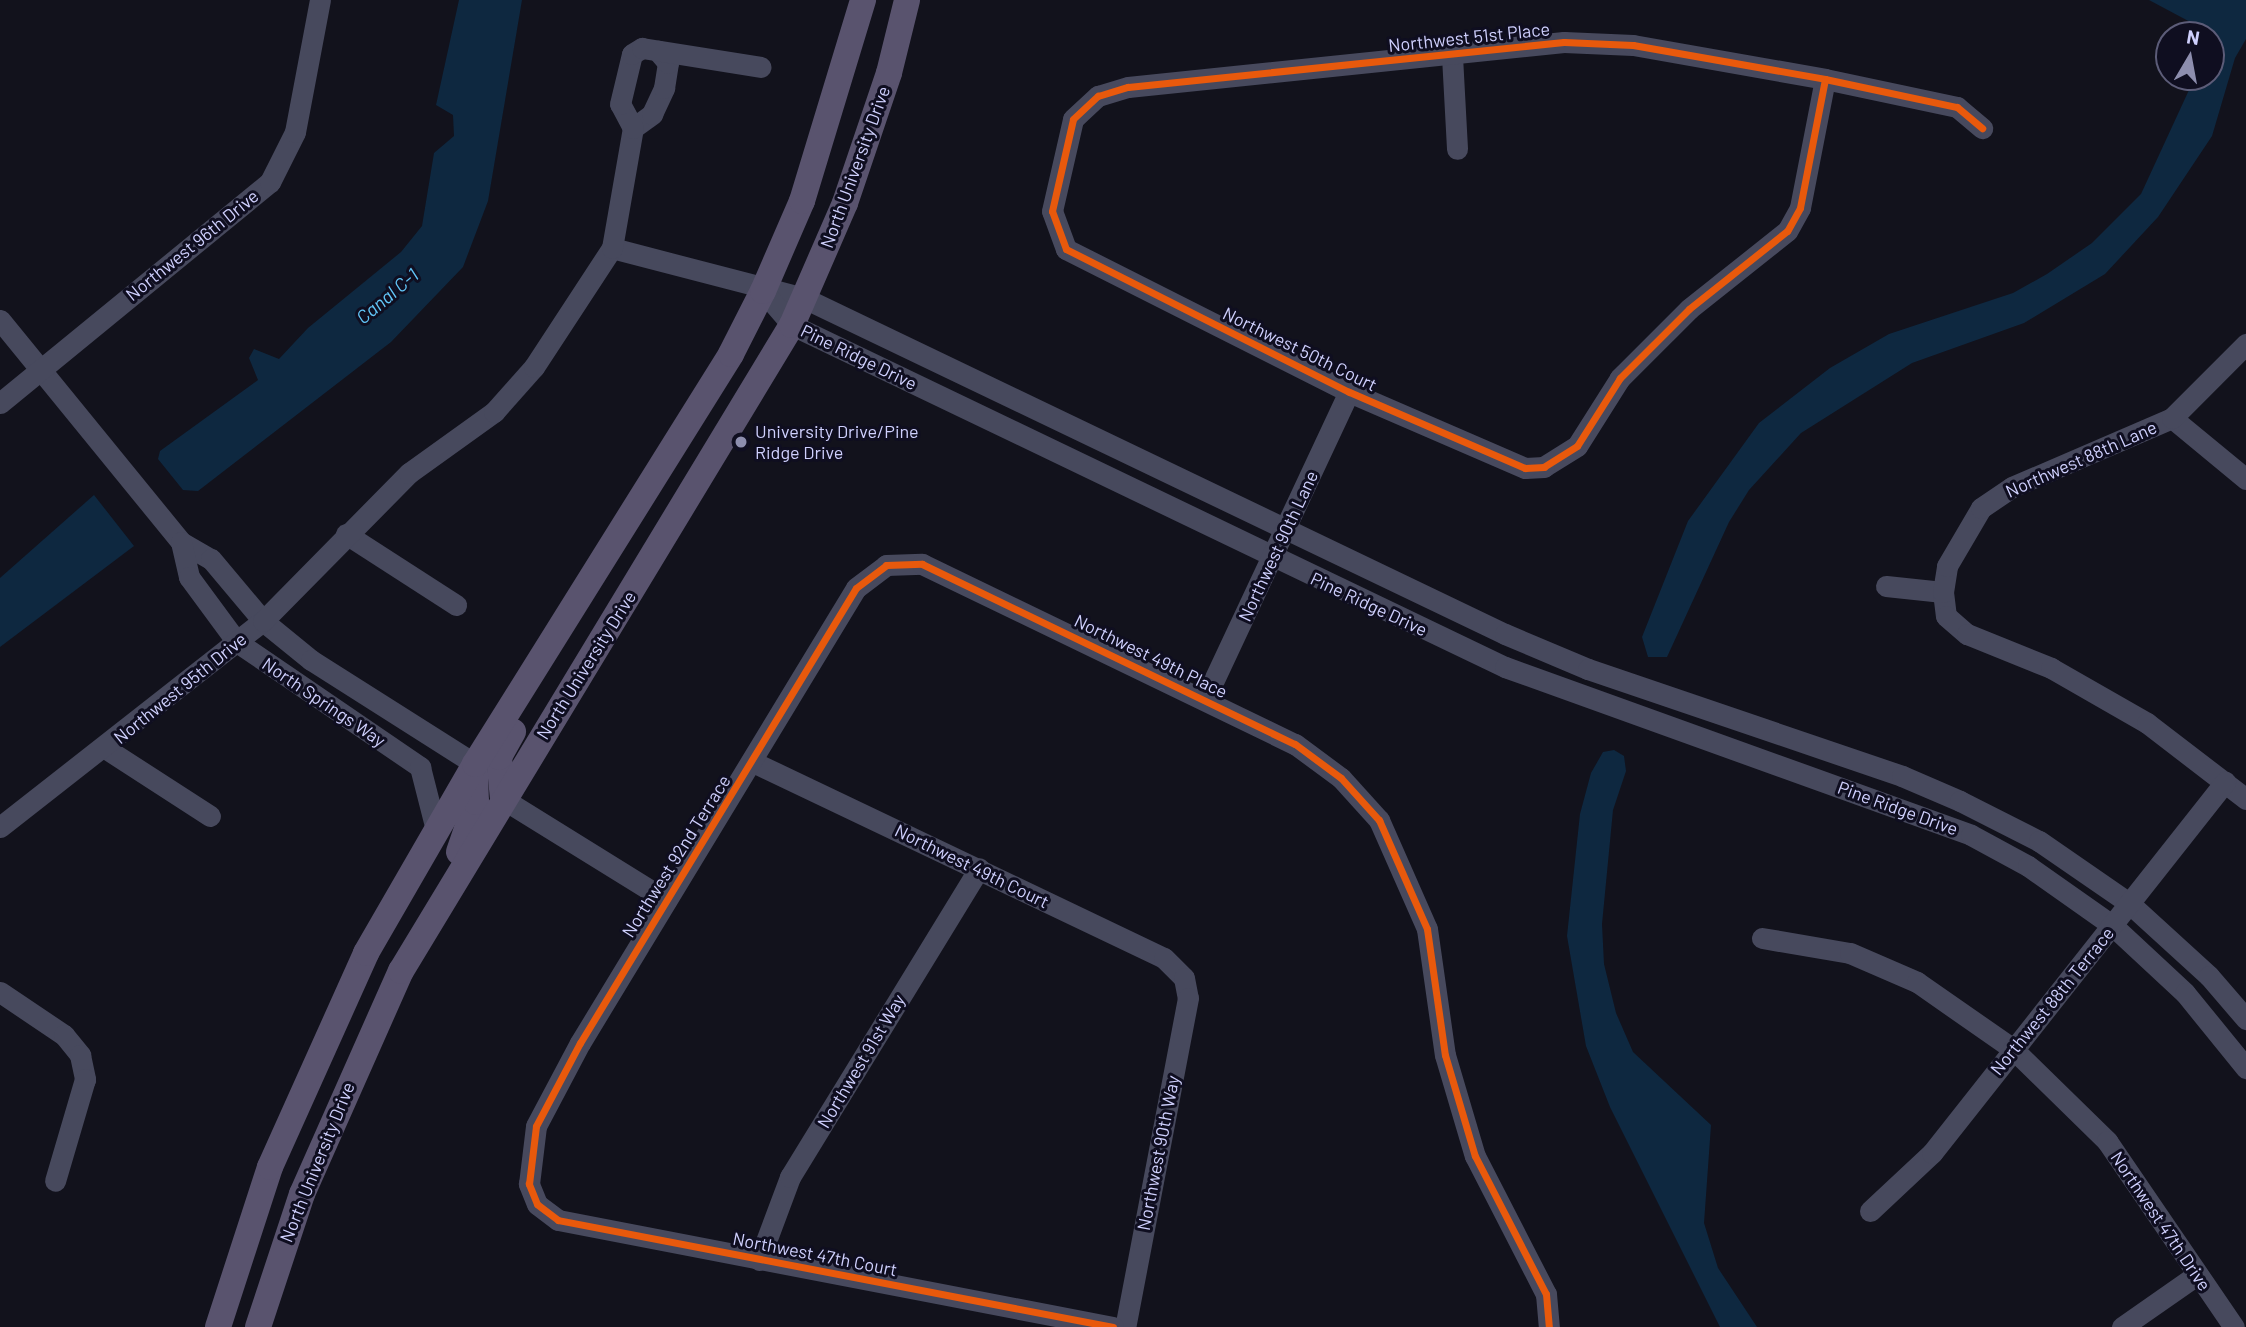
<!DOCTYPE html>
<html>
<head>
<meta charset="utf-8">
<style>
  body { margin:0 }
  #map { position:relative; width:2246px; height:1327px; overflow:hidden; background:#12121c; font-family:Barlow,sans-serif }
  div>[style] { position:absolute }
  [style*='--x'] { left:calc(var(--x)*1px); top:calc(var(--y)*1px); width:calc(var(--w)*1px); rotate:calc(var(--a)*1deg) }
  .water>* { inset:0; background:#0e2840 }
  .minor>* { height:21px; margin:-10.5px; padding:0 10.5px; transform-origin:10.5px; border-radius:10.5px; background:#47495d }
  .major>* { height:26px; margin:-13px; padding:0 13px; transform-origin:13px; border-radius:13px; background:#59536e }
  .cycleway>* { height:7px; margin:-3.5px; padding:0 3.5px; transform-origin:3.5px; border-radius:3.5px; background:#e8590c }
  .dots>* { width:19px; height:19px; translate:-50% -50%; box-sizing:border-box; border:4px solid #0f0e20; border-radius:50% }
  span { translate:-50% -50%; white-space:nowrap; text-align:center; line-height:1.15; -webkit-text-stroke:6px #0f0e20; paint-order:stroke }
  .street-label { font-size:18px; color:#cfd0fd }
  .poi-label { font-size:18px; color:#cfd0fd }
  .left { translate:0 -50%; text-align:left }
  .water-label { font-size:19px; color:#62c6f8; font-style:italic }
  .north { position:absolute; left:2155px; top:21px; width:70px; height:70px; box-sizing:border-box; background:#0f0e20; border:2px solid #5c5c78; border-radius:50%; rotate:10deg; font-size:19px; font-weight:700; line-height:28px; text-align:center; color:#cfd0fd }
  .north::after { content:''; display:block; margin:auto; width:24px; height:32px; background:#8d8eae; clip-path:polygon(50% 0,100% 100%,50% 72%,0 100%) }
</style>
</head>
<body>
<div id="map">
  <div class="water">
    <div style="clip-path:polygon(459px 0,522px 0,488px 201px,463px 267px,391px 342px,198px 491px,183px 490px,158px 459px,160px 451px,258px 380px,249px 358px,254px 349px,279px 359px,308px 328px,401px 252px,422px 226px,434px 153px,454px 136px,453px 115px,436px 105px)"></div>
    <div style="clip-path:polygon(2149px 0,2246px 0,2246px 39px,2235px 58px,2212px 136px,2158px 217px,2105px 274px,2024px 323px,1912px 363px,1801px 433px,1749px 490px,1729px 522px,1667px 657px,1648px 657px,1642px 637px,1688px 521px,1759px 423px,1830px 368px,1889px 334px,2013px 293px,2047px 274px,2092px 243px,2141px 194px,2195px 77px,2211px 77px,2211px 35px,2199px 35px,2194px 24px)"></div>
    <div style="clip-path:polygon(94px 495px,134px 546px,0 647px,0 578px)"></div>
    <div style="clip-path:polygon(1614px 750px,1624px 756px,1626px 771px,1613px 810px,1602px 924px,1604px 964px,1616px 1013px,1633px 1052px,1711px 1125px,1704px 1223px,1718px 1268px,1757px 1327px,1720px 1327px,1610px 1107px,1586px 1046px,1567px 936px,1580px 814px,1591px 773px,1603px 752px)"></div>
  </div>
  <div class="minor">
    <div style="--x:1452;--y:56;--w:93;--a:86.9"></div>
    <div style="--x:1825;--y:79;--w:131;--a:101"></div>
    <div style="--x:1800;--y:208;--w:26;--a:119"></div>
    <div style="--x:1787;--y:231;--w:125;--a:141.5"></div>
    <div style="--x:1689;--y:309;--w:98;--a:135"></div>
    <div style="--x:1620;--y:378;--w:80;--a:122.3"></div>
    <div style="--x:1577;--y:446;--w:39;--a:148"></div>
    <div style="--x:1544;--y:467;--w:19;--a:177"></div>
    <div style="--x:1525;--y:468;--w:192;--a:-156.6"></div>
    <div style="--x:1349;--y:392;--w:317;--a:-153.2"></div>
    <div style="--x:1066;--y:249;--w:40;--a:-110.2"></div>
    <div style="--x:1052;--y:211;--w:94;--a:-77.1"></div>
    <div style="--x:1073;--y:119;--w:34;--a:-43"></div>
    <div style="--x:1098;--y:96;--w:31;--a:-17"></div>
    <div style="--x:1128;--y:87;--w:438;--a:-5.9"></div>
    <div style="--x:1564;--y:42;--w:69;--a:2.5"></div>
    <div style="--x:1633;--y:45;--w:195;--a:10"></div>
    <div style="--x:1825;--y:79;--w:135;--a:12"></div>
    <div style="--x:1957;--y:107;--w:33;--a:40"></div>
    <div style="--x:633;--y:128;--w:24;--a:-36"></div>
    <div style="--x:652;--y:114;--w:29;--a:-65"></div>
    <div style="--x:664;--y:88;--w:25;--a:-81"></div>
    <div style="--x:668;--y:63;--w:16;--a:-130"></div>
    <div style="--x:612;--y:248;--w:198;--a:14.6"></div>
    <div style="--x:804;--y:298;--w:777;--a:25.61"></div>
    <div style="--x:1505;--y:634;--w:90;--a:22.9"></div>
    <div style="--x:1588;--y:669;--w:332;--a:18.8"></div>
    <div style="--x:1902;--y:776;--w:63;--a:23.3"></div>
    <div style="--x:1960;--y:801;--w:89;--a:26.9"></div>
    <div style="--x:2039;--y:841;--w:109;--a:34.6"></div>
    <div style="--x:2129;--y:903;--w:108;--a:42.4"></div>
    <div style="--x:2209;--y:976;--w:57;--a:49.3"></div>
    <div style="--x:763;--y:291;--w:45;--a:49.5"></div>
    <div style="--x:792;--y:325;--w:791;--a:25.63"></div>
    <div style="--x:1505;--y:667;--w:495;--a:19.8"></div>
    <div style="--x:1971;--y:835;--w:65;--a:28.5"></div>
    <div style="--x:2028;--y:866;--w:104;--a:35.2"></div>
    <div style="--x:2113;--y:926;--w:98;--a:42.9"></div>
    <div style="--x:2185;--y:993;--w:97;--a:50.9"></div>
    <div style="--x:0;--y:320;--w:286;--a:50.8"></div>
    <div style="--x:181;--y:542;--w:34;--a:30"></div>
    <div style="--x:211;--y:559;--w:81;--a:50"></div>
    <div style="--x:263;--y:621;--w:62;--a:39.1"></div>
    <div style="--x:311;--y:660;--w:194;--a:32.4"></div>
    <div style="--x:0;--y:403;--w:349;--a:-39.3"></div>
    <div style="--x:270;--y:182;--w:56;--a:-63.4"></div>
    <div style="--x:295;--y:132;--w:134;--a:-79.3"></div>
    <div style="--x:2172;--y:418;--w:96;--a:39.5"></div>
    <div style="--x:346;--y:534;--w:131;--a:32.8"></div>
    <div style="--x:181;--y:542;--w:36;--a:77"></div>
    <div style="--x:189;--y:577;--w:81;--a:53.6"></div>
    <div style="--x:237;--y:642;--w:222;--a:34.3"></div>
    <div style="--x:420;--y:767;--w:65;--a:75.7"></div>
    <div style="--x:1886;--y:586;--w:57;--a:6"></div>
    <div style="--x:1943;--y:592;--w:24;--a:83"></div>
    <div style="--x:1946;--y:616;--w:28;--a:41"></div>
    <div style="--x:1967;--y:634;--w:91;--a:22"></div>
    <div style="--x:2051;--y:668;--w:111;--a:29.8"></div>
    <div style="--x:2147;--y:723;--w:125;--a:37.5"></div>
    <div style="--x:1943;--y:592;--w:26;--a:-81"></div>
    <div style="--x:1947;--y:566;--w:67;--a:-59.6"></div>
    <div style="--x:1981;--y:508;--w:37;--a:-34"></div>
    <div style="--x:2012;--y:487;--w:174;--a:-23.3"></div>
    <div style="--x:2172;--y:418;--w:105;--a:-45"></div>
    <div style="--x:1205;--y:699;--w:339;--a:-64.9"></div>
    <div style="--x:105;--y:748;--w:125;--a:32.9"></div>
    <div style="--x:753;--y:762;--w:455;--a:25.5"></div>
    <div style="--x:1164;--y:958;--w:28;--a:45"></div>
    <div style="--x:1184;--y:978;--w:20;--a:79"></div>
    <div style="--x:1188;--y:998;--w:335;--a:100.8"></div>
    <div style="--x:503;--y:799;--w:192;--a:31.8"></div>
    <div style="--x:0;--y:827;--w:334;--a:-38.1"></div>
    <div style="--x:263;--y:621;--w:208;--a:-45.4"></div>
    <div style="--x:409;--y:473;--w:105;--a:-35.7"></div>
    <div style="--x:494;--y:412;--w:60;--a:-48.4"></div>
    <div style="--x:534;--y:367;--w:142;--a:-56.8"></div>
    <div style="--x:612;--y:248;--w:122;--a:-80.1"></div>
    <div style="--x:633;--y:128;--w:27;--a:-118"></div>
    <div style="--x:620;--y:104;--w:51;--a:-76.5"></div>
    <div style="--x:632;--y:54;--w:12;--a:-31"></div>
    <div style="--x:642;--y:48;--w:120;--a:9.1"></div>
    <div style="--x:1762;--y:938;--w:89;--a:9.7"></div>
    <div style="--x:1850;--y:953;--w:73;--a:23.4"></div>
    <div style="--x:1917;--y:982;--w:117;--a:34.9"></div>
    <div style="--x:2013;--y:1049;--w:132;--a:44.4"></div>
    <div style="--x:2107;--y:1141;--w:225;--a:55.7"></div>
    <div style="--x:0;--y:992;--w:77;--a:33.9"></div>
    <div style="--x:64;--y:1035;--w:26;--a:51"></div>
    <div style="--x:80;--y:1055;--w:25;--a:78"></div>
    <div style="--x:85;--y:1079;--w:106;--a:106.4"></div>
    <div style="--x:1870;--y:1211;--w:85;--a:-43.1"></div>
    <div style="--x:1932;--y:1153;--w:473;--a:-51.7"></div>
    <div style="--x:759;--y:1260;--w:89;--a:-69.5"></div>
    <div style="--x:790;--y:1177;--w:362;--a:-58.5"></div>
    <div style="--x:1113;--y:1327;--w:565;--a:-169.09"></div>
    <div style="--x:558;--y:1220;--w:26;--a:-143"></div>
    <div style="--x:537;--y:1204;--w:22;--a:-112"></div>
    <div style="--x:529;--y:1184;--w:58;--a:-83.1"></div>
    <div style="--x:536;--y:1126;--w:94;--a:-62.1"></div>
    <div style="--x:580;--y:1043;--w:532;--a:-58.76"></div>
    <div style="--x:856;--y:588;--w:38;--a:-37"></div>
    <div style="--x:886;--y:565;--w:36;--a:-2"></div>
    <div style="--x:922;--y:564;--w:414;--a:25.8"></div>
    <div style="--x:1295;--y:744;--w:57;--a:36.5"></div>
    <div style="--x:1341;--y:778;--w:57;--a:47.9"></div>
    <div style="--x:1379;--y:820;--w:119;--a:66.2"></div>
    <div style="--x:1427;--y:929;--w:127;--a:81.9"></div>
    <div style="--x:1445;--y:1055;--w:105;--a:73.5"></div>
    <div style="--x:1475;--y:1156;--w:155;--a:62.8"></div>
    <div style="--x:1546;--y:1294;--w:33;--a:85"></div>
    <div style="--x:2122;--y:1327;--w:89;--a:-34.9"></div>
  </div>
  <div class="major">
    <div style="--x:503;--y:799;--w:42;--a:-95.4"></div>
    <div style="--x:499;--y:757;--w:29;--a:-61"></div>
    <div style="--x:459;--y:852;--w:53;--a:-71.2"></div>
    <div style="--x:476;--y:802;--w:38;--a:-92"></div>
    <div style="--x:218;--y:1327;--w:168;--a:-72"></div>
    <div style="--x:270;--y:1167;--w:235;--a:-65.8"></div>
    <div style="--x:366;--y:953;--w:218;--a:-60"></div>
    <div style="--x:475;--y:764;--w:483;--a:-58"></div>
    <div style="--x:731;--y:354;--w:71;--a:-63.1"></div>
    <div style="--x:763;--y:291;--w:98;--a:-66.6"></div>
    <div style="--x:802;--y:201;--w:210;--a:-73.1"></div>
    <div style="--x:258;--y:1327;--w:140;--a:-71.7"></div>
    <div style="--x:302;--y:1194;--w:244;--a:-66.1"></div>
    <div style="--x:401;--y:971;--w:755;--a:-58.82"></div>
    <div style="--x:792;--y:325;--w:133;--a:-66.5"></div>
    <div style="--x:845;--y:203;--w:137;--a:-71.3"></div>
    <div style="--x:889;--y:73;--w:75;--a:-76.1"></div>
  </div>
  <div class="cycleway">
    <div style="--x:1825;--y:79;--w:131;--a:101"></div>
    <div style="--x:1800;--y:208;--w:26;--a:119"></div>
    <div style="--x:1787;--y:231;--w:125;--a:141.5"></div>
    <div style="--x:1689;--y:309;--w:98;--a:135"></div>
    <div style="--x:1620;--y:378;--w:80;--a:122.3"></div>
    <div style="--x:1577;--y:446;--w:39;--a:148"></div>
    <div style="--x:1544;--y:467;--w:19;--a:177"></div>
    <div style="--x:1525;--y:468;--w:192;--a:-156.6"></div>
    <div style="--x:1349;--y:392;--w:317;--a:-153.2"></div>
    <div style="--x:1066;--y:249;--w:40;--a:-110.2"></div>
    <div style="--x:1052;--y:211;--w:94;--a:-77.1"></div>
    <div style="--x:1073;--y:119;--w:34;--a:-43"></div>
    <div style="--x:1098;--y:96;--w:31;--a:-17"></div>
    <div style="--x:1128;--y:87;--w:438;--a:-5.9"></div>
    <div style="--x:1564;--y:42;--w:69;--a:2.5"></div>
    <div style="--x:1633;--y:45;--w:195;--a:10"></div>
    <div style="--x:1825;--y:79;--w:135;--a:12"></div>
    <div style="--x:1957;--y:107;--w:33;--a:40"></div>
    <div style="--x:1113;--y:1327;--w:565;--a:-169.09"></div>
    <div style="--x:558;--y:1220;--w:26;--a:-143"></div>
    <div style="--x:537;--y:1204;--w:22;--a:-112"></div>
    <div style="--x:529;--y:1184;--w:58;--a:-83.1"></div>
    <div style="--x:536;--y:1126;--w:94;--a:-62.1"></div>
    <div style="--x:580;--y:1043;--w:532;--a:-58.76"></div>
    <div style="--x:856;--y:588;--w:38;--a:-37"></div>
    <div style="--x:886;--y:565;--w:36;--a:-2"></div>
    <div style="--x:922;--y:564;--w:414;--a:25.8"></div>
    <div style="--x:1295;--y:744;--w:57;--a:36.5"></div>
    <div style="--x:1341;--y:778;--w:57;--a:47.9"></div>
    <div style="--x:1379;--y:820;--w:119;--a:66.2"></div>
    <div style="--x:1427;--y:929;--w:127;--a:81.9"></div>
    <div style="--x:1445;--y:1055;--w:105;--a:73.5"></div>
    <div style="--x:1475;--y:1156;--w:155;--a:62.8"></div>
    <div style="--x:1546;--y:1294;--w:33;--a:85"></div>
  </div>
  <div class="dots">
    <div style="left:741px;top:442px;background:#8d8eae"></div>
  </div>
  <div class="street-label">
    <span style="left:1469px;top:37px;rotate:-6deg">Northwest 51st Place</span>
    <span style="left:855px;top:167px;rotate:-70deg">North University Drive</span>
    <span style="left:192px;top:245px;rotate:-39deg">Northwest 96th Drive</span>
    <span style="left:1300px;top:349px;rotate:26deg">Northwest 50th Court</span>
    <span style="left:859px;top:357px;rotate:26deg">Pine Ridge Drive</span>
    <span style="left:2081px;top:459px;rotate:-24deg">Northwest 88th Lane</span>
    <span style="left:1278px;top:546px;rotate:-65deg">Northwest 90th Lane</span>
    <span style="left:1369px;top:604px;rotate:25deg">Pine Ridge Drive</span>
    <span style="left:1151px;top:656px;rotate:26deg">Northwest 49th Place</span>
    <span style="left:586px;top:665px;rotate:-58deg">North University Drive</span>
    <span style="left:180px;top:688px;rotate:-39deg">Northwest 95th Drive</span>
    <span style="left:324px;top:702px;rotate:34deg">North Springs Way</span>
    <span style="left:1898px;top:808px;rotate:20deg">Pine Ridge Drive</span>
    <span style="left:676px;top:856px;rotate:-58deg">Northwest 92nd Terrace</span>
    <span style="left:972px;top:866px;rotate:26deg">Northwest 49th Court</span>
    <span style="left:2052px;top:1001px;rotate:-51deg">Northwest 88th Terrace</span>
    <span style="left:861px;top:1061px;rotate:-59deg">Northwest 91st Way</span>
    <span style="left:1158px;top:1153px;rotate:-79deg">Northwest 90th Way</span>
    <span style="left:317px;top:1162px;rotate:-68deg">North University Drive</span>
    <span style="left:2161px;top:1221px;rotate:56deg">Northwest 47th Drive</span>
    <span style="left:815px;top:1254px;rotate:11deg">Northwest 47th Court</span>
  </div>
  <div class="poi-label">
    <span class="left" style="left:755px;top:442px">University Drive/Pine<br>Ridge Drive</span>
  </div>
  <div class="water-label">
    <span style="left:387px;top:296px;rotate:-40deg">Canal C-1</span>
  </div>
  <div class="north">N</div>
</div>
</body>
</html>
